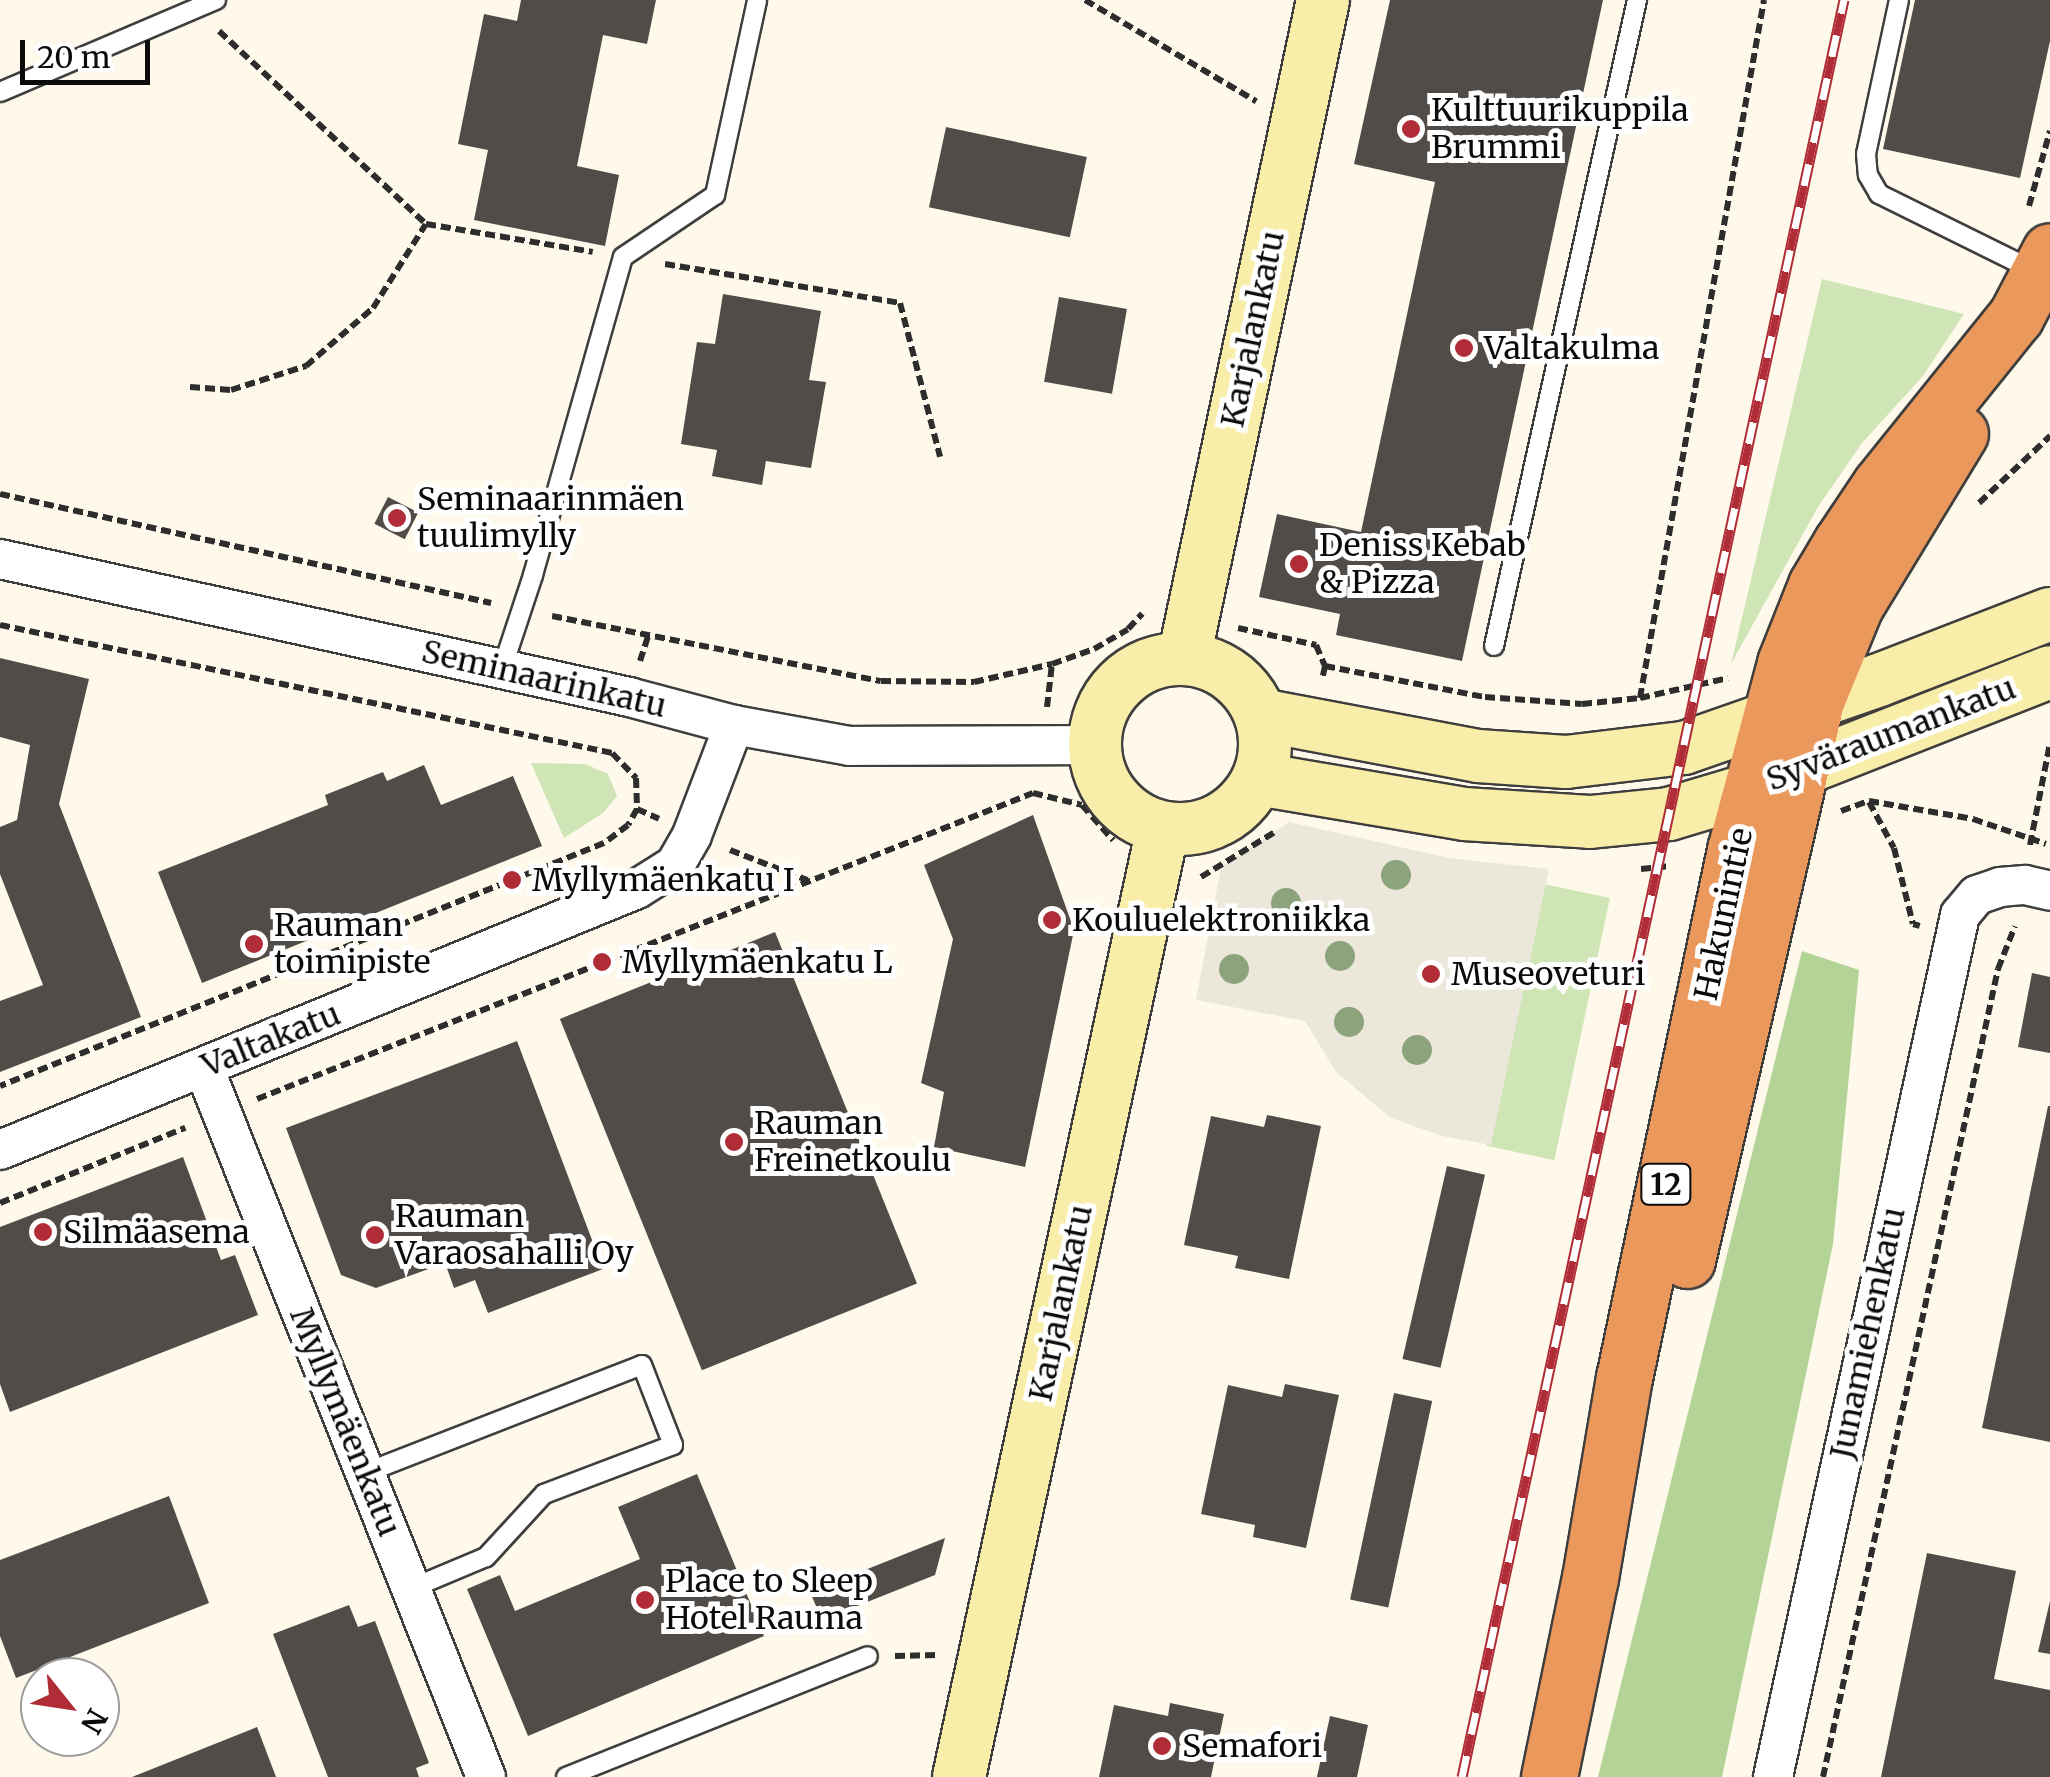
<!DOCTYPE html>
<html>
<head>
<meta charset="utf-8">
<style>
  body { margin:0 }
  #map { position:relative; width:2050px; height:1777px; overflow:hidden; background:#fef9ea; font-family:Merriweather,serif }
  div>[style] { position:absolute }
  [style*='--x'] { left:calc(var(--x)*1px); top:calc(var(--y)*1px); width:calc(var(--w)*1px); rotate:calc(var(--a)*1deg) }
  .green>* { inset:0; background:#d0e5b6; transform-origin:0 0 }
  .forest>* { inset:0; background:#b4d497 }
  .plaza>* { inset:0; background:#ece7db }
  .building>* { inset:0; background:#524c48; transform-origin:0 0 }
  .path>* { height:6px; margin-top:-3px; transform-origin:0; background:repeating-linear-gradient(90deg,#2d2d2d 0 10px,transparent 0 15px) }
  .roads { filter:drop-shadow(2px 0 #3e3e3e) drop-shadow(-2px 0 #3e3e3e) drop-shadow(0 2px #3e3e3e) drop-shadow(0 -2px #3e3e3e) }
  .lane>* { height:18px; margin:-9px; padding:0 9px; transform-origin:9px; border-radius:9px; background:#fff }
  .street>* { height:38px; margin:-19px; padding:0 19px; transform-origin:19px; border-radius:19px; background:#fff }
  .secondary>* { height:52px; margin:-26px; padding:0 26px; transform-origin:26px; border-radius:26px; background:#f9eea9 }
  .secondary>.ring { margin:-26px; padding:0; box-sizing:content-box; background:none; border:52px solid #f9eea9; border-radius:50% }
  .highway>* { height:55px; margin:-27.5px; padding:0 27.5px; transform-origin:27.5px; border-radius:27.5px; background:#ea985b }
  .rail>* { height:11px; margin-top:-5.5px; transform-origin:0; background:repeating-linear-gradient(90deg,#fff 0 22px,#b02d38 0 44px); box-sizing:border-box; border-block:2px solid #b02d38 }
  .trees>* { width:30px; height:30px; margin:-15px; border-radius:50%; background:#8ca37b }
  .dots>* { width:28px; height:28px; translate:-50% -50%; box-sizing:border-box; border:5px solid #fff; border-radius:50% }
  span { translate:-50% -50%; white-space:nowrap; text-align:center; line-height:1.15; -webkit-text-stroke:10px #fff; paint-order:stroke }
  .shield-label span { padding:2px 8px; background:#fff; border:2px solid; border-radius:8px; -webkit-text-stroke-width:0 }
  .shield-label { font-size:30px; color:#0b0b0b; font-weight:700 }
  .poi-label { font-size:32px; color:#0b0b0b }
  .left { translate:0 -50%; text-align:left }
  .street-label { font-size:32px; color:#0b0b0b }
  .north { position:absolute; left:20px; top:1657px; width:100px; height:100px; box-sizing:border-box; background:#fff; border:2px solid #9d9d9d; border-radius:50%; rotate:120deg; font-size:28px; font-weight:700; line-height:40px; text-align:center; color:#0b0b0b }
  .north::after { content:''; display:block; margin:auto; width:35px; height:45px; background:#b02d38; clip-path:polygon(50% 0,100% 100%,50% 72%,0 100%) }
  .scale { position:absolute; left:20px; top:40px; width:130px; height:45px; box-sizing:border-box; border:5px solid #0b0b0b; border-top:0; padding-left:12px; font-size:30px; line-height:35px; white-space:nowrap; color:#0b0b0b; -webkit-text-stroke:8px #fff; paint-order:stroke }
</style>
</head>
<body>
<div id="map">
  <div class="green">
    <div style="clip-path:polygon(1822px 279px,1964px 314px,1923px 376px,1862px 443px,1818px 507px,1731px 664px)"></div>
    <div style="clip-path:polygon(531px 763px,585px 764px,608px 774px,617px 796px,603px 813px,564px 838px)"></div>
    <div style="left:1610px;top:898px;width:268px;height:70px;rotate:102deg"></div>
  </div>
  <div class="forest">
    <div style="clip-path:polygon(1802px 951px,1859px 970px,1833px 1244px,1722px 1777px,1598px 1777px)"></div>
  </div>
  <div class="plaza">
    <div style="clip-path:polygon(1289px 822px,1449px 858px,1549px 869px,1491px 1145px,1442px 1136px,1391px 1118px,1336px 1072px,1305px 1021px,1196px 1000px,1221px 867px)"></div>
  </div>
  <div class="building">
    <div style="clip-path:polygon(521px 0,656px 0,647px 44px,603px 35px,577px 166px,619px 175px,605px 246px,474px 220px,488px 150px,458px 144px,484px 14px,517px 21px)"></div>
    <div style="clip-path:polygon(1390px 0,1603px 0,1462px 661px,1336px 635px,1340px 614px,1259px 597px,1277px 514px,1361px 532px,1435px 182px,1354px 164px)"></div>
    <div style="clip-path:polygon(1915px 0,2050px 0,2050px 41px,2020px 178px,1883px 149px)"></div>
    <div style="left:946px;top:127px;width:144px;height:82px;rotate:12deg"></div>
    <div style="clip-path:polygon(723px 294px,821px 311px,809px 380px,826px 382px,811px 468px,766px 461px,762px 485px,712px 476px,717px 450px,681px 444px,697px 342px,715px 344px)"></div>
    <div style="left:1059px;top:297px;width:69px;height:86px;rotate:10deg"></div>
    <div style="left:388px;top:497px;width:34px;height:30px;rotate:27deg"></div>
    <div style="clip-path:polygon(0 658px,89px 679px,59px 804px,141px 1017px,0 1072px,0 1001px,43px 985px,0 874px,0 827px,17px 820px,30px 745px,0 737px)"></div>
    <div style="clip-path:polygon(424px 765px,441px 805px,513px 776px,542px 846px,202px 983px,158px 872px,328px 805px,325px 795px,383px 772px,387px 781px)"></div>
    <div style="clip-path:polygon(1033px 815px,1074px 930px,1025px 1167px,934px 1147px,944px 1092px,921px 1083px,953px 939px,924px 865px)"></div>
    <div style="left:775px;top:932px;width:379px;height:232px;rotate:68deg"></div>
    <div style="clip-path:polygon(2032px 973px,2050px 977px,2050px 1053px,2018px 1047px)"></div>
    <div style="clip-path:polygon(517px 1041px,603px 1269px,488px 1313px,475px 1280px,454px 1288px,445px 1263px,376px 1288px,341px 1275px,286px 1128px)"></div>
    <div style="clip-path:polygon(2048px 1106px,2050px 1106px,2050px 1442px,1982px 1428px)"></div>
    <div style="clip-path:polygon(1267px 1115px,1321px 1126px,1289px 1279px,1235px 1268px,1238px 1256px,1184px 1245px,1211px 1116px,1264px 1127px)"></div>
    <div style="clip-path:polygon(183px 1157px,221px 1260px,235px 1255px,258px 1315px,10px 1412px,0 1384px,0 1227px)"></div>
    <div style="left:1447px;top:1166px;width:39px;height:198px;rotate:13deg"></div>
    <div style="clip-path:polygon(1285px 1384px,1339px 1395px,1306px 1548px,1253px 1537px,1255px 1525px,1201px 1514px,1228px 1385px,1282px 1397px)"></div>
    <div style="left:1394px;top:1393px;width:39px;height:211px;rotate:12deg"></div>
    <div style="clip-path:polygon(697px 1474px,764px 1636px,528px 1736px,467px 1589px,500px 1575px,515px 1611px,640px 1559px,618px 1507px)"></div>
    <div style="clip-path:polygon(169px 1496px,209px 1603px,16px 1678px,0 1636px,0 1560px)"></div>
    <div style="clip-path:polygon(945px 1538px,935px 1575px,822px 1620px,810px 1592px)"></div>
    <div style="clip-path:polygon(1927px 1553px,2016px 1571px,1994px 1679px,2050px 1690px,2050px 1777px,1881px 1777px)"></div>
    <div style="clip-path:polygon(2050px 1601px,2050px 1654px,2038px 1652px)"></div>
    <div style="clip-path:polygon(349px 1605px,358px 1627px,375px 1621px,429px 1763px,416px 1768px,419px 1777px,328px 1777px,273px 1634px)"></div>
    <div style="clip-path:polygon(1170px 1703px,1224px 1714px,1211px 1777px,1099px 1777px,1114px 1705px,1168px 1716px)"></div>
    <div style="clip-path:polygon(1330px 1716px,1368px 1725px,1357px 1777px,1317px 1777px)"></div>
    <div style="clip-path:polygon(257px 1727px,276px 1777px,132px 1777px)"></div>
  </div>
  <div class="path">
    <div style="--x:1085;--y:0;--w:199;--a:30.6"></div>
    <div style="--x:219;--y:31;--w:283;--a:43"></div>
    <div style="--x:426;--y:224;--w:169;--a:9.5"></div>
    <div style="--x:2029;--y:206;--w:78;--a:-74.4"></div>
    <div style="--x:665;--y:264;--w:238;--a:9.4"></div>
    <div style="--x:900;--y:303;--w:159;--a:75.4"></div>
    <div style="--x:190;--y:387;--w:41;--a:4.2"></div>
    <div style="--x:231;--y:390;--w:79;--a:-17.7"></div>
    <div style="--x:306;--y:366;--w:89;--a:-40.9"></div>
    <div style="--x:373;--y:308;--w:99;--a:-57.8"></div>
    <div style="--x:0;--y:494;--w:503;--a:12.52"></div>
    <div style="--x:1979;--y:503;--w:98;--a:-43.3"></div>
    <div style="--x:552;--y:616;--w:335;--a:11.2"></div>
    <div style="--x:881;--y:681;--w:93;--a:0.6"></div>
    <div style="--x:974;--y:682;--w:80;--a:-13"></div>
    <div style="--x:0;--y:625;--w:625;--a:11.81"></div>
    <div style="--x:612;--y:753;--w:35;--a:46"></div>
    <div style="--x:636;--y:778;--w:31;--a:88"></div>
    <div style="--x:637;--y:809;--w:18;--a:119"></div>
    <div style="--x:628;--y:825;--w:30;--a:143"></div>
    <div style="--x:604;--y:843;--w:651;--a:158.08"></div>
    <div style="--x:1238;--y:628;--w:80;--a:12.3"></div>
    <div style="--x:1316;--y:645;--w:23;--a:67"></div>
    <div style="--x:1325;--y:666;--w:14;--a:102"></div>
    <div style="--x:640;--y:661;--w:26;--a:-72"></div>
    <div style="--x:1325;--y:666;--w:163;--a:11"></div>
    <div style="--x:1485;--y:697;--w:97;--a:4.1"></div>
    <div style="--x:1582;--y:704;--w:58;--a:-5.9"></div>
    <div style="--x:1640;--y:698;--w:90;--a:-12.8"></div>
    <div style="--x:1640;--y:698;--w:709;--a:-79.93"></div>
    <div style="--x:1047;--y:707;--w:43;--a:-83.4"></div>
    <div style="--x:1052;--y:664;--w:45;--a:-19.7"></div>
    <div style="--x:1094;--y:649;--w:39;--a:-30"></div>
    <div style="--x:1128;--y:629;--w:21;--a:-47"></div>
    <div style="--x:1033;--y:793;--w:50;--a:13.8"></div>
    <div style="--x:1082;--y:805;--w:47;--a:48.5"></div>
    <div style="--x:1869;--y:802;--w:52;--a:61.5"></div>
    <div style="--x:1894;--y:848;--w:78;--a:76"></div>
    <div style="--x:1913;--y:924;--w:7;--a:16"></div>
    <div style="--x:637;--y:809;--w:24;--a:24"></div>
    <div style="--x:1841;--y:811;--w:30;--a:-20"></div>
    <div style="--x:1869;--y:801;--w:106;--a:9.8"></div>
    <div style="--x:1973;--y:819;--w:77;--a:18.9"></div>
    <div style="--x:2030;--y:845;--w:104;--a:-78.9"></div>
    <div style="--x:730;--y:850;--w:83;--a:21.3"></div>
    <div style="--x:1641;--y:869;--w:27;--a:-6"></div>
    <div style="--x:1201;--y:877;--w:87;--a:-31.3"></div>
    <div style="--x:257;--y:1099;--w:834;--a:-21.52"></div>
    <div style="--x:0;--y:1203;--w:200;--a:-22.1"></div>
    <div style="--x:895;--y:1656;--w:42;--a:-1.4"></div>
    <div style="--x:1823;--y:1777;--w:827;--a:-77.78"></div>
    <div style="--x:1998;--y:969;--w:46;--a:-68.4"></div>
  </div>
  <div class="roads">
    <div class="lane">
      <div style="--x:1899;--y:0;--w:157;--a:102.1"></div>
      <div style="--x:1866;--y:154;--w:21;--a:85"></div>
      <div style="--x:1868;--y:175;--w:22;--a:60"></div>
      <div style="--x:1879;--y:194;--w:174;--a:26.3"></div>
      <div style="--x:0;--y:92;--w:235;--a:-23.1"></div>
      <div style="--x:1494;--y:646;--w:662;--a:-77.52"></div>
      <div style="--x:502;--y:669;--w:99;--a:-71.7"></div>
      <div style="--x:533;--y:575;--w:330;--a:-74.2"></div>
      <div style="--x:623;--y:257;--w:111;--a:-34"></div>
      <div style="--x:715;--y:195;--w:199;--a:-77.8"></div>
      <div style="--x:365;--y:1473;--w:297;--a:-21.3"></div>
      <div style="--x:642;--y:1365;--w:86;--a:68.8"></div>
      <div style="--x:673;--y:1445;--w:138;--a:159.2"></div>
      <div style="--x:544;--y:1494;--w:86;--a:132.6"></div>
      <div style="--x:486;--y:1557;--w:82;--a:157.2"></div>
      <div style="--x:566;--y:1777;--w:325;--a:-21.8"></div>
    </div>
    <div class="street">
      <div style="--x:0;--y:559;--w:644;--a:12.37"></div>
      <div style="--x:629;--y:697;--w:109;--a:14.9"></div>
      <div style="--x:734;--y:725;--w:117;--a:10.3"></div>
      <div style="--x:849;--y:746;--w:245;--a:-0.2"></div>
      <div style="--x:204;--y:1068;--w:763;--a:68.31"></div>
      <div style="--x:0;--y:1150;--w:688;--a:-22.28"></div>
      <div style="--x:637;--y:889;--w:45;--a:-32.3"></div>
      <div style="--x:675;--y:865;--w:34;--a:-60"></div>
      <div style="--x:692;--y:835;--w:118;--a:-69.1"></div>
      <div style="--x:1773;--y:1777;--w:882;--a:-77.76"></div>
      <div style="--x:1960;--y:915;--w:26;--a:-50"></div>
      <div style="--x:1977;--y:895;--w:24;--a:-19"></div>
      <div style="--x:2000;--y:887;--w:25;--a:-5"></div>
      <div style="--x:2025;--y:885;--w:26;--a:13"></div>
    </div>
    <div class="secondary">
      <div style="--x:1184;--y:658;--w:673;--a:-78.07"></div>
      <div class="ring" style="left:1095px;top:659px;width:118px;height:118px"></div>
      <div style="--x:1261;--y:715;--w:221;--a:10.7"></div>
      <div style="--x:1478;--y:756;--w:88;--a:3.9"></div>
      <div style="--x:1566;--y:762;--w:119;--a:-6.8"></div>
      <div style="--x:1684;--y:748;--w:207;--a:-19.2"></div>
      <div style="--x:1879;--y:680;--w:183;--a:-21.1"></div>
      <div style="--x:1258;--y:779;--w:209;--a:9.6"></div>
      <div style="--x:1464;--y:814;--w:126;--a:3.6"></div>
      <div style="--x:1590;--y:822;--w:79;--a:-5.8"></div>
      <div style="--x:1669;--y:814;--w:84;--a:-16.7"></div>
      <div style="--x:1749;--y:790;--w:323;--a:-21.4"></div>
      <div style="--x:959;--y:1777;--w:971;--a:-77.87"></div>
    </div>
    <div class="highway">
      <div style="--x:1687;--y:1260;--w:574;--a:-77.01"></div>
      <div style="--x:1816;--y:701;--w:103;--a:-67.7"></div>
      <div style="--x:1855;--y:606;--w:202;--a:-58.7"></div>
      <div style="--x:1549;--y:1777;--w:203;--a:-78.4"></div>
      <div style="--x:1590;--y:1578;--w:203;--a:-80.4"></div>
      <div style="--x:1624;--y:1378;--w:540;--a:-78.13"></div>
      <div style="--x:1735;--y:850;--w:194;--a:-75"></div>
      <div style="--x:1785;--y:663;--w:84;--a:-68.3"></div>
      <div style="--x:1816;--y:585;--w:49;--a:-59.2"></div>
      <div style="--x:1841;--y:543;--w:70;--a:-56.1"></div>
      <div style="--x:1880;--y:485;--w:217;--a:-51.2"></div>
      <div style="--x:2016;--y:316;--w:73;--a:-62.4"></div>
    </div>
  </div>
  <div class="rail">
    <div style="--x:1462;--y:1777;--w:1818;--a:-77.87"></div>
  </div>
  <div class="trees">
    <div style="left:1396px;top:875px"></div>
    <div style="left:1286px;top:903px"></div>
    <div style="left:1340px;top:956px"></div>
    <div style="left:1234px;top:969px"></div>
    <div style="left:1349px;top:1022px"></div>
    <div style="left:1417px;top:1050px"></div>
  </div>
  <div class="dots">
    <div style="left:1411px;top:129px;background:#b02d38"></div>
    <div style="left:1464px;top:348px;background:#b02d38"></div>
    <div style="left:397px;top:518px;background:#b02d38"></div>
    <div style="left:1299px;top:564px;background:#b02d38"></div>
    <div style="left:512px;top:880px;background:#b02d38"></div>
    <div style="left:1052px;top:920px;background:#b02d38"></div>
    <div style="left:254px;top:944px;background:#b02d38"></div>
    <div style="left:602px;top:962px;background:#b02d38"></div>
    <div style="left:1431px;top:974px;background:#b02d38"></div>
    <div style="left:734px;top:1142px;background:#b02d38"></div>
    <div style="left:43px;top:1232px;background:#b02d38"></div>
    <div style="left:375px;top:1235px;background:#b02d38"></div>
    <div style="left:645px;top:1600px;background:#b02d38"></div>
    <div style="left:1162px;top:1746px;background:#b02d38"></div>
  </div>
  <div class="shield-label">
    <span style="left:1666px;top:1184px">12</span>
  </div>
  <div class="poi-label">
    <span class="left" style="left:1431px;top:129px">Kulttuurikuppila<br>Brummi</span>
    <span class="left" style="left:1484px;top:348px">Valtakulma</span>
    <span class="left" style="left:417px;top:518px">Seminaarinmäen<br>tuulimylly</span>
    <span class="left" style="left:1319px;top:564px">Deniss Kebab<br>&amp; Pizza</span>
    <span class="left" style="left:532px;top:880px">Myllymäenkatu I</span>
    <span class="left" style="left:1072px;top:920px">Kouluelektroniikka</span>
    <span class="left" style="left:274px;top:944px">Rauman<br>toimipiste</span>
    <span class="left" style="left:622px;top:962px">Myllymäenkatu L</span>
    <span class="left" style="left:1451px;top:974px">Museoveturi</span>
    <span class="left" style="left:754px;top:1142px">Rauman<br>Freinetkoulu</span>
    <span class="left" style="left:395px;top:1235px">Rauman<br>Varaosahalli Oy</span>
    <span class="left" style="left:63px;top:1232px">Silmäasema</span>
    <span class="left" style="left:665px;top:1600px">Place to Sleep<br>Hotel Rauma</span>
    <span class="left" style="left:1182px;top:1746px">Semafori</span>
  </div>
  <div class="street-label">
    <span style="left:1253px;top:329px;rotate:-78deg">Karjalankatu</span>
    <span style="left:544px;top:679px;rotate:13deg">Seminaarinkatu</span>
    <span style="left:1891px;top:734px;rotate:-21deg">Syväraumankatu</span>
    <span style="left:1724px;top:914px;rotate:-78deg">Hakunintie</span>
    <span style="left:271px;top:1040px;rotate:-22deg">Valtakatu</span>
    <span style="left:1061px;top:1303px;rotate:-78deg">Karjalankatu</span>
    <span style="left:1868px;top:1333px;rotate:-78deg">Junamiehenkatu</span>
    <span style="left:345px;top:1422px;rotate:68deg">Myllymäenkatu</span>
  </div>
  <div class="north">N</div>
  <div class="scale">20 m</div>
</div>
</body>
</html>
